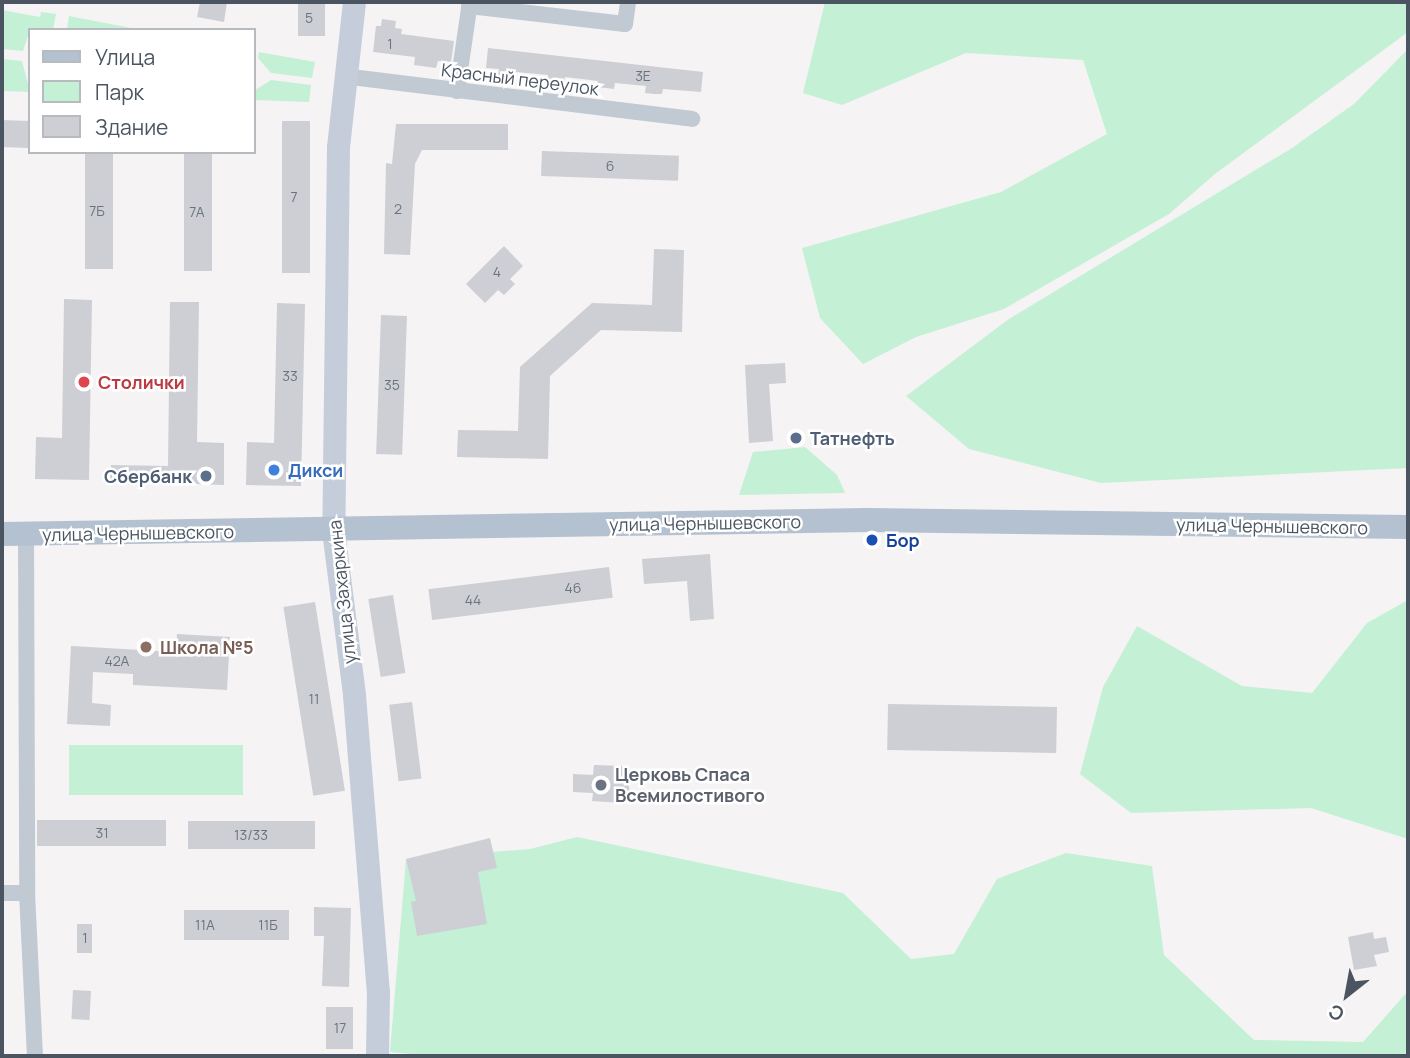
<!DOCTYPE html>
<html>
<head>
<meta charset="utf-8">
<style>
  body { margin:0 }
  #map { position:relative; width:1410px; height:1058px; overflow:hidden; background:#f5f3f3; font-family:Manrope,sans-serif }
  div>[style] { position:absolute }
  [style*='--x'] { left:calc(var(--x)*1px); top:calc(var(--y)*1px); width:calc(var(--w)*1px); rotate:calc(var(--a)*1deg) }
  .green>* { inset:0; background:#c4f0d6; transform-origin:0 0 }
  .building>* { inset:0; background:#cdcfd5; transform-origin:0 0 }
  .street>* { height:16px; margin:-8px; padding:0 8px; transform-origin:8px; border-radius:8px; background:#c1cad2 }
  .secondary>* { height:23px; margin:-11.5px; padding:0 11.5px; transform-origin:11.5px; border-radius:11.5px; background:#c4cdd9 }
  .primary>* { height:24px; margin:-12px; padding:0 12px; transform-origin:12px; border-radius:12px; background:#b4c1d0 }
  .dots>* { width:19px; height:19px; translate:-50% -50%; box-sizing:border-box; border:4px solid #fff; border-radius:50% }
  span { translate:-50% -50%; white-space:nowrap; text-align:center; line-height:1.15; -webkit-text-stroke:5px #fff; paint-order:stroke }
  .number-label { font-size:14px; color:#6b747e }
  .number-label span { -webkit-text-stroke-width:0 }
  .street-label { font-size:18px; color:#4a5561 }
  .health-label { font-size:18px; color:#be3a42; font-weight:700 }
  .left { translate:0 -50%; text-align:left }
  .service-label { font-size:18px; color:#4e5e75; font-weight:700 }
  .right { translate:-100% -50%; text-align:right }
  .shop-label { font-size:18px; color:#366cbe; font-weight:700 }
  .transit-label { font-size:18px; color:#164399; font-weight:700 }
  .education-label { font-size:18px; color:#785e54; font-weight:700 }
  .worship-label { font-size:18px; color:#5b616d; font-weight:700 }
  .frame { position:absolute; inset:0; border:4px solid #4a5561; pointer-events:none }
  .legend { position:absolute; left:28px; top:28px; width:228px; height:126px; box-sizing:border-box; background:#fff; border:2px solid #b7bbc0; margin:0; padding:9px 12px; list-style:none; font-size:21px; color:#4a5561 }
  .legend li { display:flex; align-items:center; gap:14px; height:35px }
  .legend b { width:35px; border:2px solid #b7bbc0 }
  .north { position:absolute; left:1312px; top:960px; width:70px; height:70px; -webkit-text-stroke:5px #fff; paint-order:stroke; rotate:211deg; font-size:19px; font-weight:700; line-height:28px; text-align:center; color:#4a5561 }
  .north::after { content:''; display:block; margin:auto; width:24px; height:32px; background:#4a5561; clip-path:polygon(50% 0,100% 100%,50% 72%,0 100%) }
</style>
</head>
<body>
<div id="map">
  <div class="green">
    <div style="clip-path:polygon(825px 2px,1408px 2px,1408px 32px,1215px 174px,1169px 214px,1004px 309px,916px 337px,863px 364px,820px 318px,802px 248px,1001px 192px,1107px 134px,1083px 60px,966px 53px,842px 105px,803px 93px)"></div>
    <div style="clip-path:polygon(2px 10px,40px 17px,41px 12px,56px 14px,53px 29px,30px 30px,23px 51px,2px 49px)"></div>
    <div style="clip-path:polygon(69px 16px,141px 30px,67px 30px)"></div>
    <div style="clip-path:polygon(1408px 49px,1408px 468px,1101px 483px,969px 449px,906px 396px,1009px 319px,1292px 148px,1354px 104px)"></div>
    <div style="clip-path:polygon(259px 52px,315px 62px,312px 78px,271px 73px,258px 58px)"></div>
    <div style="clip-path:polygon(2px 59px,22px 61px,30px 92px,2px 91px)"></div>
    <div style="clip-path:polygon(271px 80px,311px 85px,309px 102px,254px 100px,254px 91px)"></div>
    <div style="clip-path:polygon(805px 447px,837px 475px,845px 493px,739px 495px,753px 452px)"></div>
    <div style="clip-path:polygon(1408px 600px,1408px 839px,1311px 808px,1131px 813px,1080px 774px,1103px 687px,1137px 626px,1242px 686px,1312px 693px,1367px 623px)"></div>
    <div style="left:69px;top:745px;width:174px;height:50px"></div>
    <div style="clip-path:polygon(577px 837px,843px 893px,911px 959px,954px 954px,997px 879px,1066px 853px,1152px 866px,1164px 955px,1254px 1040px,1363px 1042px,1408px 991px,1408px 1056px,431px 1056px,390px 1052px,406px 859px,530px 849px)"></div>
  </div>
  <div class="building">
    <div style="clip-path:polygon(200px 2px,227px 2px,224px 22px,197px 17px)"></div>
    <div style="left:298px;top:2px;width:27px;height:34px"></div>
    <div style="clip-path:polygon(382px 19px,396px 21px,395px 28px,402px 29px,401px 34px,454px 41px,451px 62px,438px 61px,436px 68px,414px 65px,415px 57px,373px 52px,376px 26px,381px 26px)"></div>
    <div style="clip-path:polygon(488px 48px,703px 72px,701px 92px,663px 89px,662px 94px,654px 94px,645px 93px,646px 86px,615px 83px,614px 89px,606px 88px,597px 87px,598px 81px,565px 77px,564px 83px,556px 82px,547px 81px,548px 75px,516px 72px,515px 77px,498px 75px,499px 69px,486px 68px)"></div>
    <div style="left:2px;top:120px;width:28px;height:27px;rotate:2deg"></div>
    <div style="left:282px;top:121px;width:28px;height:152px"></div>
    <div style="clip-path:polygon(396px 124px,508px 124px,508px 150px,422px 150px,415px 164px,410px 255px,384px 254px,386px 163px,392px 164px)"></div>
    <div style="left:542px;top:151px;width:137px;height:25px;rotate:2deg"></div>
    <div style="left:85px;top:152px;width:28px;height:117px"></div>
    <div style="left:184px;top:152px;width:28px;height:119px"></div>
    <div style="clip-path:polygon(504px 246px,523px 266px,510px 279px,515px 284px,504px 295px,498px 290px,485px 303px,466px 284px)"></div>
    <div style="clip-path:polygon(654px 249px,684px 250px,682px 332px,601px 330px,550px 376px,548px 459px,457px 457px,458px 430px,518px 431px,520px 367px,592px 303px,652px 305px)"></div>
    <div style="clip-path:polygon(64px 299px,92px 300px,89px 480px,35px 479px,36px 437px,62px 438px)"></div>
    <div style="clip-path:polygon(170px 302px,199px 302px,197px 442px,224px 443px,224px 485px,110px 481px,111px 465px,168px 466px)"></div>
    <div style="clip-path:polygon(277px 303px,305px 304px,301px 486px,246px 485px,247px 442px,274px 443px)"></div>
    <div style="left:381px;top:315px;width:26px;height:139px;rotate:2deg"></div>
    <div style="clip-path:polygon(785px 363px,786px 383px,769px 384px,773px 441px,749px 443px,745px 365px)"></div>
    <div style="clip-path:polygon(710px 554px,714px 619px,690px 621px,687px 581px,644px 584px,642px 559px)"></div>
    <div style="left:609px;top:567px;width:31px;height:182px;rotate:83deg"></div>
    <div style="left:393px;top:595px;width:79px;height:25px;rotate:81deg"></div>
    <div style="left:315px;top:602px;width:191px;height:32px;rotate:81deg"></div>
    <div style="clip-path:polygon(177px 634px,230px 637px,227px 690px,133px 685px,133px 674px,93px 672px,92px 703px,111px 705px,110px 726px,67px 724px,71px 646px,176px 652px)"></div>
    <div style="left:412px;top:702px;width:77px;height:23px;rotate:83deg"></div>
    <div style="left:888px;top:704px;width:169px;height:46px;rotate:1deg"></div>
    <div style="clip-path:polygon(594px 765px,626px 766px,630px 793px,625px 793px,625px 803px,592px 801px,593px 793px,573px 792px,573px 774px,593px 775px)"></div>
    <div style="left:37px;top:820px;width:129px;height:26px"></div>
    <div style="left:188px;top:821px;width:127px;height:28px"></div>
    <div style="clip-path:polygon(490px 838px,497px 868px,478px 872px,487px 924px,417px 936px,411px 902px,416px 901px,406px 859px)"></div>
    <div style="clip-path:polygon(314px 907px,351px 908px,349px 987px,322px 986px,324px 936px,314px 936px)"></div>
    <div style="left:184px;top:910px;width:105px;height:30px"></div>
    <div style="left:77px;top:924px;width:15px;height:29px"></div>
    <div style="clip-path:polygon(1373px 932px,1374px 939px,1386px 937px,1389px 952px,1374px 955px,1377px 966px,1354px 970px,1348px 937px)"></div>
    <div style="left:73px;top:990px;width:18px;height:29px;rotate:3deg"></div>
    <div style="left:326px;top:1007px;width:27px;height:42px"></div>
  </div>
  <div class="street">
    <div style="--x:469;--y:6;--w:157;--a:6.6"></div>
    <div style="--x:625;--y:24;--w:22;--a:-82"></div>
    <div style="--x:343;--y:76;--w:352;--a:7"></div>
    <div style="--x:457;--y:91;--w:90;--a:-81.7"></div>
    <div style="--x:26;--y:534;--w:359;--a:89.8"></div>
    <div style="--x:27;--y:893;--w:163;--a:87.2"></div>
    <div style="--x:2;--y:893;--w:25;--a:0"></div>
  </div>
  <div class="secondary">
    <div style="--x:354;--y:2;--w:146;--a:96.3"></div>
    <div style="--x:338;--y:147;--w:383;--a:90.7"></div>
    <div style="--x:333;--y:530;--w:166;--a:82.7"></div>
    <div style="--x:354;--y:695;--w:298;--a:85.4"></div>
    <div style="--x:378;--y:992;--w:64;--a:90.9"></div>
  </div>
  <div class="primary">
    <div style="--x:2;--y:534;--w:865;--a:-0.93"></div>
    <div style="--x:867;--y:520;--w:541;--a:0.74"></div>
  </div>
  <div class="dots">
    <div style="left:84px;top:382px;background:#e0444e"></div>
    <div style="left:796px;top:438px;background:#5c6f8a"></div>
    <div style="left:274px;top:470px;background:#3f7fe0"></div>
    <div style="left:206px;top:476px;background:#5c6f8a"></div>
    <div style="left:872px;top:540px;background:#1a4fb4"></div>
    <div style="left:146px;top:647px;background:#8d6e63"></div>
    <div style="left:601px;top:785px;background:#6b7280"></div>
  </div>
  <div class="number-label">
    <span style="left:309px;top:18px">5</span>
    <span style="left:390px;top:44px">1</span>
    <span style="left:643px;top:76px">3Е</span>
    <span style="left:610px;top:166px">6</span>
    <span style="left:294px;top:197px">7</span>
    <span style="left:398px;top:209px">2</span>
    <span style="left:97px;top:211px">7Б</span>
    <span style="left:197px;top:212px">7А</span>
    <span style="left:497px;top:272px">4</span>
    <span style="left:290px;top:376px">33</span>
    <span style="left:392px;top:385px">35</span>
    <span style="left:573px;top:588px">46</span>
    <span style="left:473px;top:600px">44</span>
    <span style="left:117px;top:661px">42А</span>
    <span style="left:314px;top:699px">11</span>
    <span style="left:102px;top:833px">31</span>
    <span style="left:251px;top:835px">13/33</span>
    <span style="left:205px;top:925px">11А</span>
    <span style="left:268px;top:925px">11Б</span>
    <span style="left:85px;top:938px">1</span>
    <span style="left:340px;top:1028px">17</span>
  </div>
  <div class="street-label">
    <span style="left:520px;top:79px;rotate:7deg">Красный переулок</span>
    <span style="left:705px;top:523px;rotate:-1deg">улица Чернышевского</span>
    <span style="left:1272px;top:526px;rotate:1deg">улица Чернышевского</span>
    <span style="left:138px;top:533px;rotate:-1deg">улица Чернышевского</span>
    <span style="left:342px;top:592px;rotate:-96deg">улица Захаркина</span>
  </div>
  <div class="health-label">
    <span class="left" style="left:98px;top:382px">Столички</span>
  </div>
  <div class="service-label">
    <span class="left" style="left:810px;top:438px">Татнефть</span>
    <span class="right" style="left:192px;top:476px">Сбербанк</span>
  </div>
  <div class="shop-label">
    <span class="left" style="left:288px;top:470px">Дикси</span>
  </div>
  <div class="transit-label">
    <span class="left" style="left:886px;top:540px">Бор</span>
  </div>
  <div class="education-label">
    <span class="left" style="left:160px;top:647px">Школа №5</span>
  </div>
  <div class="worship-label">
    <span class="left" style="left:615px;top:785px">Церковь Спаса<br>Всемилостивого</span>
  </div>
  <div class="frame"></div>
  <ul class="legend">
  <li><b style="height:9px;background:#b4c1d0"></b>Улица</li>
  <li><b style="height:19px;background:#c4f0d6"></b>Парк</li>
  <li><b style="height:19px;background:#cdcfd5"></b>Здание</li>
  </ul>
  <div class="north">С</div>
</div>
</body>
</html>
